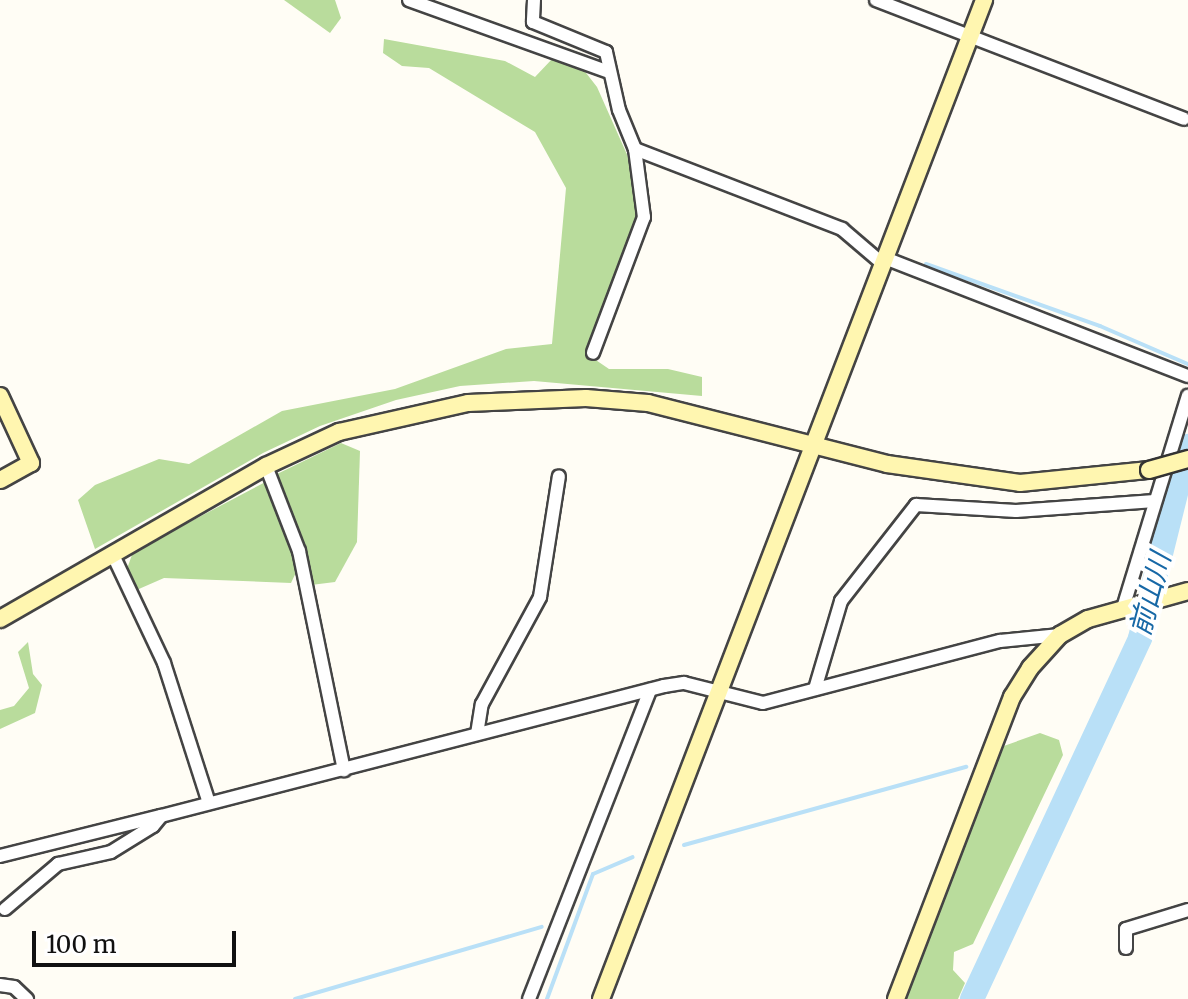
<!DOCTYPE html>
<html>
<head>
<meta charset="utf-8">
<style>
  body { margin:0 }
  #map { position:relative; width:1188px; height:999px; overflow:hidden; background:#fffdf5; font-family:Merriweather,"Noto Sans JP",serif }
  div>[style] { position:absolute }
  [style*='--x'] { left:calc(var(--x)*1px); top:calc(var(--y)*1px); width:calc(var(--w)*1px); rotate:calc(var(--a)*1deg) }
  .forest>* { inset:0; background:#b9dc9c }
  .stream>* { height:4px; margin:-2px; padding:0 2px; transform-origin:2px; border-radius:2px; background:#b9e0f7 }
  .river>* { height:24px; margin:-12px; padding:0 12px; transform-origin:12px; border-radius:12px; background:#b9e0f7 }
  .roads { filter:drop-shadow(2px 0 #444) drop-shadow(-2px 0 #444) drop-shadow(0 2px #444) drop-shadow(0 -2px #444) }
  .street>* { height:12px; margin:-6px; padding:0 6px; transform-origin:6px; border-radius:6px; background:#fff }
  .secondary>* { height:16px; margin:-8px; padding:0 8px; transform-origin:8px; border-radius:8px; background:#fff6b0 }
  .bridges { filter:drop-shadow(2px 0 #333) drop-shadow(-2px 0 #333) drop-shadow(0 2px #333) drop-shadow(0 -2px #333) }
  .secondary-bridge>* { height:16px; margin:-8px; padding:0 8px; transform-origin:8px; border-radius:8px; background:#fff6b0 }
  span { translate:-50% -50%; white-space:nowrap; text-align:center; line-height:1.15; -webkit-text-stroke:8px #fff; paint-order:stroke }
  .water-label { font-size:28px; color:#1768a6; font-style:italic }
  .scale { position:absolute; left:32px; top:931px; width:204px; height:36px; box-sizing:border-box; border:4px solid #111; border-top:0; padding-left:10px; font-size:24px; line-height:28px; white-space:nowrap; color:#111; -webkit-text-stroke:6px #fff; paint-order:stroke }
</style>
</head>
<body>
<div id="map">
  <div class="forest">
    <div style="clip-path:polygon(284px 0,335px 0,341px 18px,330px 33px)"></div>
    <div style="clip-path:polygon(384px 39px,505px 61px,535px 77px,553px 58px,583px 69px,597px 87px,633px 168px,641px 214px,587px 354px,609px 369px,668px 369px,702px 377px,702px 396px,534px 381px,460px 386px,396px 400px,320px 426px,263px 453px,95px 549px,78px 500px,95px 485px,159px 459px,189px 464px,282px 411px,395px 389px,506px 349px,552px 344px,566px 188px,535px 132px,429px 68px,402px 66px,383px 53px)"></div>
    <div style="clip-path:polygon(341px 443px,360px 451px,357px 542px,335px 582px,311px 585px,277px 474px)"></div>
    <div style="clip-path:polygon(271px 479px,299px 566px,291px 583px,164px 578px,132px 592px,128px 566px,133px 552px)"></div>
    <div style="clip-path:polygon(28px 642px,33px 674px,42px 685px,35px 713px,0 729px,0 710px,14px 706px,29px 688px,18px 652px)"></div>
    <div style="clip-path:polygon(1040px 733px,1059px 740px,1063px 755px,973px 944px,954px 952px,953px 970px,965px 983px,958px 999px,904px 999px,1001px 747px)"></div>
  </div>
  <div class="stream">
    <div style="--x:926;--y:264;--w:185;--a:19.6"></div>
    <div style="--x:1100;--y:326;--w:96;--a:23.4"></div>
    <div style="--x:1087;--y:739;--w:11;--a:-10"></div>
    <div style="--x:684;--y:845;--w:293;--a:-15.5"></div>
    <div style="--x:295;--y:999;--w:257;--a:-16.3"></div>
    <div style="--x:547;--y:999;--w:133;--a:-69.8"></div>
    <div style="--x:593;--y:874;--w:43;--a:-23"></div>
  </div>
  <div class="river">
    <div style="--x:972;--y:999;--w:398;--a:-65"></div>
    <div style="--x:1140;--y:638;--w:198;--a:-76"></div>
  </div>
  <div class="roads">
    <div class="street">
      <div style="--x:409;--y:0;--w:213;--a:19.8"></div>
      <div style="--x:534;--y:0;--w:22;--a:93"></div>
      <div style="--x:533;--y:22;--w:79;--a:22.3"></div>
      <div style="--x:606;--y:52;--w:59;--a:77.4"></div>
      <div style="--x:619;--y:110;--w:42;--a:67.7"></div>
      <div style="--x:635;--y:149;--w:69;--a:82.5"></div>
      <div style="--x:644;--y:217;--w:145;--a:110.6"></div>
      <div style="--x:876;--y:0;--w:330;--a:21.1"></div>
      <div style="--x:635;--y:149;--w:222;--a:21.1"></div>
      <div style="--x:842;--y:229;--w:54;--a:40.5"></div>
      <div style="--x:885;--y:258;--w:325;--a:21.3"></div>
      <div style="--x:266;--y:466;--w:91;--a:68.8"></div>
      <div style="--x:299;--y:551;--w:224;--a:78.4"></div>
      <div style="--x:113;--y:555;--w:119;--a:64.7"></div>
      <div style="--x:164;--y:663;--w:147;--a:72.2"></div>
      <div style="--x:1123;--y:608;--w:222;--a:-73"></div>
      <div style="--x:815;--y:689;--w:92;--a:-73.5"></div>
      <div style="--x:841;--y:601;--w:122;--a:-52"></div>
      <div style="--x:916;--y:505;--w:100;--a:3.4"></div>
      <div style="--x:1016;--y:511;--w:139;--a:-4.1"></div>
      <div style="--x:477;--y:734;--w:30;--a:-81"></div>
      <div style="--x:482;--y:704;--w:122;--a:-61.5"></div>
      <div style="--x:540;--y:597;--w:122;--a:-81.1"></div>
      <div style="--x:0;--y:856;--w:166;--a:-14"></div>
      <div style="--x:5;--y:909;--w:70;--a:-40.3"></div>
      <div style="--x:58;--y:864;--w:54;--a:-12.8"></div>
      <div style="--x:111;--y:852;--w:49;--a:-31.8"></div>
      <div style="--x:153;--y:826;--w:13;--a:-51"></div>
      <div style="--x:161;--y:816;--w:520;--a:-14.49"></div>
      <div style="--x:664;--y:686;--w:20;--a:-9"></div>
      <div style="--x:684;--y:683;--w:81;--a:14.2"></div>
      <div style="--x:763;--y:703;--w:245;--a:-14.7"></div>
      <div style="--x:1000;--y:641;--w:60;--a:-5.7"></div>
      <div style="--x:1126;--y:948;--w:19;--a:-90"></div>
      <div style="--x:1126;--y:929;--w:65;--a:-17"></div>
      <div style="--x:0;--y:985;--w:14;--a:8"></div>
      <div style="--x:14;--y:987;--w:18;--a:43"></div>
      <div style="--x:529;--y:999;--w:332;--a:-68.6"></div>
    </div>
    <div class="secondary">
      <div style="--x:0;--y:396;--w:74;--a:65.2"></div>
      <div style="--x:31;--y:463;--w:35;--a:151"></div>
      <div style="--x:0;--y:619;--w:307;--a:-29.9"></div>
      <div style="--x:266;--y:466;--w:81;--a:-25"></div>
      <div style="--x:339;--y:432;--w:132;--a:-12.7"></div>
      <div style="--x:468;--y:403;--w:118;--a:-2.4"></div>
      <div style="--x:586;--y:398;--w:62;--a:4.6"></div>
      <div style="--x:648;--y:403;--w:247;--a:14.3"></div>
      <div style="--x:887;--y:464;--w:134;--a:8.1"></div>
      <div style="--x:1020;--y:483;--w:130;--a:-5.8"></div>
      <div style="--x:601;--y:999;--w:1070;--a:-69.02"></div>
      <div style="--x:896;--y:999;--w:324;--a:-69"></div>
      <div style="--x:1012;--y:697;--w:34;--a:-58"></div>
      <div style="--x:1030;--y:668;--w:45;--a:-47.7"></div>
      <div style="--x:1060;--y:635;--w:32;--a:-30"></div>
      <div style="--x:1088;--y:619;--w:104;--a:-15.6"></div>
    </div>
  </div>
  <div class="bridges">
    <div class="secondary-bridge">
      <div style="--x:1149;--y:470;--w:41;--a:-15.8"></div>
    </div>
  </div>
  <div class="water-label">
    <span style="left:1150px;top:594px;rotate:-75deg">前山川</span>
  </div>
  <div class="scale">100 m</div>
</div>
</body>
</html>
